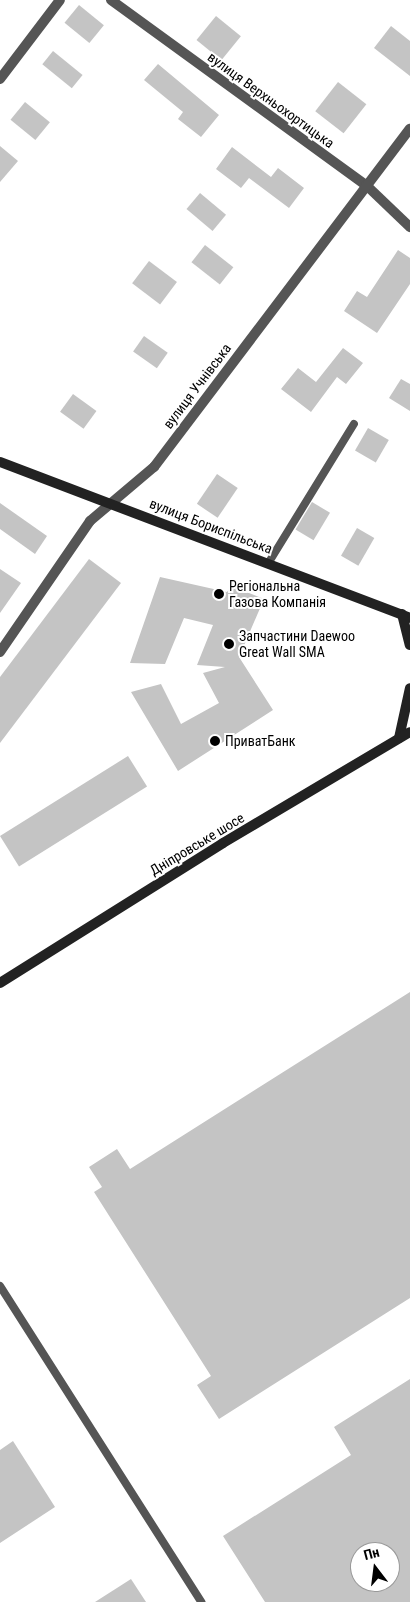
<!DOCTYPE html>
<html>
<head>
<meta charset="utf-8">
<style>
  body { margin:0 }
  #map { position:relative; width:410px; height:1602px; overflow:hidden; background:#fff; font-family:"Roboto Condensed",sans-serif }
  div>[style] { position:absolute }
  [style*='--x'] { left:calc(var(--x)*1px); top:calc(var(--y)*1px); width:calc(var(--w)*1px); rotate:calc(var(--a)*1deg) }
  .building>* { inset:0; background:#c4c4c4; transform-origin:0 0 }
  .lane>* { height:8px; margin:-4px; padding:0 4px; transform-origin:4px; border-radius:4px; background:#555 }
  .street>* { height:10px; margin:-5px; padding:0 5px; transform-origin:5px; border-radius:5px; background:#555 }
  .secondary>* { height:10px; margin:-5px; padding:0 5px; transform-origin:5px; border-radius:5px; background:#222 }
  .dots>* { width:14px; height:14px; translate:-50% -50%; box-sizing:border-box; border:2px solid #fff; border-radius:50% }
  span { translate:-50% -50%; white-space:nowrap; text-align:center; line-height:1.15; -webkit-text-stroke:4px #fff; paint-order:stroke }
  .street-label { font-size:14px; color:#000 }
  .poi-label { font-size:14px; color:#000 }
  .left { translate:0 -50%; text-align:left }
  .north { position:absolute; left:350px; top:1542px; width:50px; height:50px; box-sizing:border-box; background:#fff; border:1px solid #999; border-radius:50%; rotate:345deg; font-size:14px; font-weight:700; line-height:20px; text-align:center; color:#000 }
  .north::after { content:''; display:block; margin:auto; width:18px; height:22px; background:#000; clip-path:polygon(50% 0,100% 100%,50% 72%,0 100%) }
</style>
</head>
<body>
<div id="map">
  <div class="building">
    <div style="left:79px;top:5px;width:32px;height:23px;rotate:39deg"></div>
    <div style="left:216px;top:16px;width:32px;height:31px;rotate:39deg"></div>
    <div style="clip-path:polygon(391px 26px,410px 41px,410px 76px,374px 48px)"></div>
    <div style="left:53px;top:51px;width:38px;height:17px;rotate:39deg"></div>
    <div style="clip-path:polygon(158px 64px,219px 115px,201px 137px,178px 119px,183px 112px,144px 80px)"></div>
    <div style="left:338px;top:82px;width:36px;height:37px;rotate:38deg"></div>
    <div style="left:25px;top:102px;width:32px;height:23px;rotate:39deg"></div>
    <div style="clip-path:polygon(0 146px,18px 161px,0 182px)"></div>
    <div style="clip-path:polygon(232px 147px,271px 177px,278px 168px,304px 188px,289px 208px,249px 178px,241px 188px,216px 169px)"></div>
    <div style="left:200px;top:193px;width:34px;height:21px;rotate:40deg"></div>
    <div style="left:205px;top:245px;width:36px;height:22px;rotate:38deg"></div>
    <div style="clip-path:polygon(398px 250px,410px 258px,410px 284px,377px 333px,344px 311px,357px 291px,367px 297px)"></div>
    <div style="left:149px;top:261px;width:35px;height:28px;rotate:37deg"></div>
    <div style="left:144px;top:336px;width:29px;height:19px;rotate:35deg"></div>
    <div style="clip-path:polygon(343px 348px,363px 363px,346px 384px,337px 377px,311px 412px,281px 389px,298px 368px,316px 382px)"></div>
    <div style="clip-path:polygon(401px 379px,410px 384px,410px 411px,389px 398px)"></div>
    <div style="left:73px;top:394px;width:29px;height:22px;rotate:36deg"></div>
    <div style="left:368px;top:428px;width:24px;height:26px;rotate:30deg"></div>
    <div style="left:217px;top:474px;width:25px;height:36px;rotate:34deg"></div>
    <div style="left:312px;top:502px;width:21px;height:32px;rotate:31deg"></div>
    <div style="clip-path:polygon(0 503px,47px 536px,35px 554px,0 529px)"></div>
    <div style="left:357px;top:528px;width:20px;height:32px;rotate:30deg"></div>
    <div style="clip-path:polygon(89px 559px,121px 583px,0 743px,0 677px)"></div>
    <div style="clip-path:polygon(0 569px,21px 583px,0 613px)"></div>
    <div style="clip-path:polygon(160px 577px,227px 592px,231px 586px,264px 599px,239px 657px,273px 710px,178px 771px,131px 692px,161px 684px,181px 724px,219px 703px,203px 673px,225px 667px,197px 665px,213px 625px,184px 618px,165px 664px,130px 663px)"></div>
    <div style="left:128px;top:756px;width:36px;height:151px;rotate:58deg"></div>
    <div style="clip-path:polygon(410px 992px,410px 1298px,219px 1419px,197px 1385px,211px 1376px,94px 1192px,102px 1187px,89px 1167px,117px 1149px,130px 1169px)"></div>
    <div style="clip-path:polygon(evenodd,410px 1379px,410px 1602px,265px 1602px,223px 1536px,351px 1455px,334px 1427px,410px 1379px,360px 1552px,390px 1552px,390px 1582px,360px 1582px,360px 1552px)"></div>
    <div style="clip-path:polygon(13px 1441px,55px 1507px,0 1543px,0 1450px)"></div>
    <div style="clip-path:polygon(131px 1579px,146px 1602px,95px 1602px)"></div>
  </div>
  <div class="lane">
    <div style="--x:269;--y:562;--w:162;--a:-58.4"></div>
    <div style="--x:0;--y:1286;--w:375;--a:57.5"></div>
  </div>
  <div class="street">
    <div style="--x:111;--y:0;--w:315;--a:36"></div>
    <div style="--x:366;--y:185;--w:61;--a:43.7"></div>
    <div style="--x:0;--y:79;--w:99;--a:-52.8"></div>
    <div style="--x:0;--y:652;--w:159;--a:-55.5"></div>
    <div style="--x:90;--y:521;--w:84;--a:-40.2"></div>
    <div style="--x:154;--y:467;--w:424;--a:-52.9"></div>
  </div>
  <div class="secondary">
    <div style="--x:0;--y:462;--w:439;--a:20.8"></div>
    <div style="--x:402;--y:614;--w:32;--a:76"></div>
    <div style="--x:399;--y:738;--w:51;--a:-77.6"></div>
    <div style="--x:0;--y:983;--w:263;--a:-32.1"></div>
    <div style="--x:223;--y:843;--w:217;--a:-30.7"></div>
  </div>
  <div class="dots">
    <div style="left:219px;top:594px;background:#000"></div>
    <div style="left:229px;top:644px;background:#000"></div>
    <div style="left:215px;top:741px;background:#000"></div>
  </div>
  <div class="street-label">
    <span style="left:271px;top:100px;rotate:36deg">вулиця Верхньохортицька</span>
    <span style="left:197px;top:386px;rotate:-53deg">вулиця Учнівська</span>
    <span style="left:211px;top:526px;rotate:21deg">вулиця Бориспільська</span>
    <span style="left:197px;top:844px;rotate:-31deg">Дніпровське шосе</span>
  </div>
  <div class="poi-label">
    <span class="left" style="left:229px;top:594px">Регіональна<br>Газова Компанія</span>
    <span class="left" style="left:239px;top:644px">Запчастини Daewoo<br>Great Wall SMA</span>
    <span class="left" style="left:225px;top:741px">ПриватБанк</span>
  </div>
  <div class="north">Пн</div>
</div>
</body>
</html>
